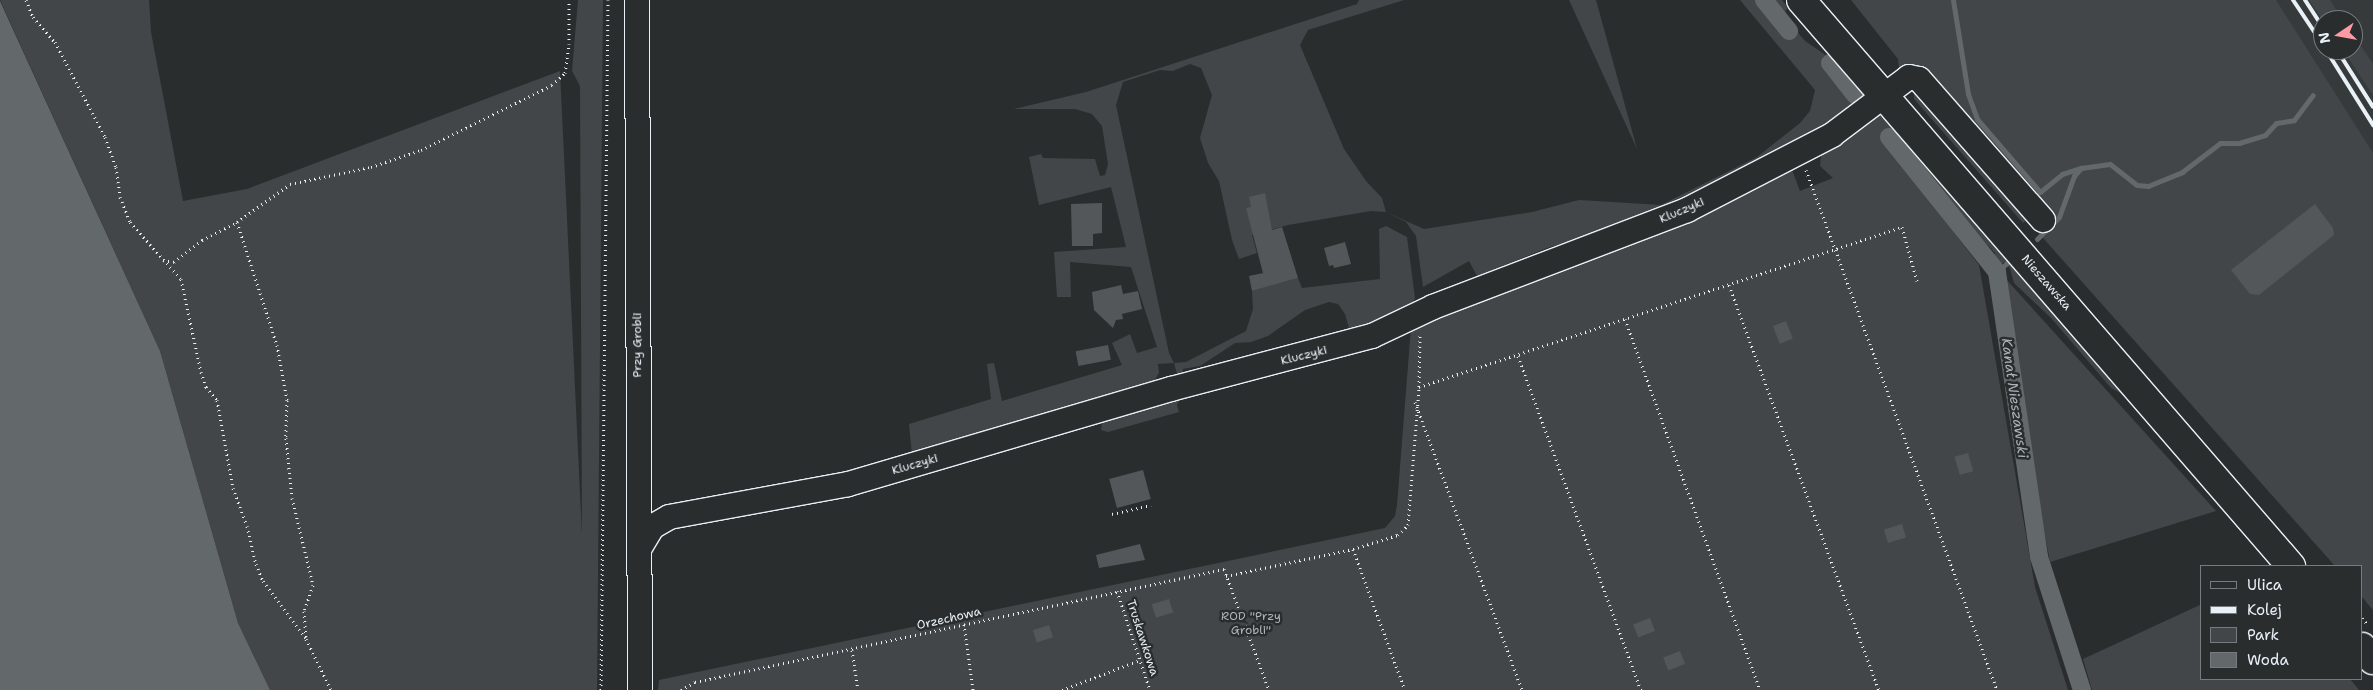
<!DOCTYPE html>
<html>
<head>
<meta charset="utf-8">
<style>
  body { margin:0 }
  #map { position:relative; width:2373px; height:690px; overflow:hidden; background:#2a2d2e; font-family:"Shantell Sans",sans-serif }
  div>[style] { position:absolute }
  [style*='--x'] { left:calc(var(--x)*1px); top:calc(var(--y)*1px); width:calc(var(--w)*1px); rotate:calc(var(--a)*1deg) }
  .built>* { inset:0; background:#363a3b }
  .green>* { inset:0; background:#424648 }
  .water>* { inset:0; background:#63686b }
  .stream>* { height:5px; margin:-2.5px; padding:0 2.5px; transform-origin:2.5px; border-radius:2.5px; background:#63686b }
  .canal>* { height:18px; margin:-9px; padding:0 9px; transform-origin:9px; border-radius:9px; background:#63686b }
  .building>* { inset:0; background:#535759; transform-origin:0 0 }
  .path>* { height:3px; margin-top:-1.5px; transform-origin:0; background:repeating-linear-gradient(90deg,#e8f1f8 0 1px,transparent 0 5px) }
  .roads { filter:drop-shadow(1px 0 #e8f1f8) drop-shadow(-1px 0 #e8f1f8) drop-shadow(0 1px #e8f1f8) drop-shadow(0 -1px #e8f1f8) }
  .minor>* { height:24px; margin:-12px; padding:0 12px; transform-origin:12px; border-radius:12px; background:#2a2d2e }
  .major>* { height:28px; margin:-14px; padding:0 14px; transform-origin:14px; border-radius:14px; background:#2a2d2e }
  .rail>* { height:4px; margin:-2px; padding:0 2px; transform-origin:2px; border-radius:2px; background:#e8f1f8 }
  span { translate:-50% -50%; white-space:nowrap; text-align:center; line-height:1.15; -webkit-text-stroke:5px #2a2d2e; paint-order:stroke }
  .street-label { font-size:12px; color:#e8f1f8 }
  .park-label { font-size:12px; color:#aeb5ba }
  .water-label { font-size:14px; color:#acb3b9; font-style:italic }
  .legend { position:absolute; left:2200px; top:565px; width:162px; height:115px; box-sizing:border-box; background:#2a2d2e; border:1px solid #767b7f; margin:0; padding:6px 9px; list-style:none; font-size:15px; color:#e8f1f8 }
  .legend li { display:flex; align-items:center; gap:10px; height:25px }
  .legend b { width:25px; border:1px solid #767b7f }
  .north { position:absolute; left:2313px; top:10px; width:50px; height:50px; box-sizing:border-box; background:#2a2d2e; border:1px solid #767b7f; border-radius:50%; rotate:258deg; font-size:14px; font-weight:700; line-height:20px; text-align:center; color:#e8f1f8 }
  .north::after { content:''; display:block; margin:auto; width:18px; height:22px; background:#ff9aa2; clip-path:polygon(50% 0,100% 100%,50% 72%,0 100%) }
</style>
</head>
<body>
<div id="map">
  <div class="built">
    <div style="clip-path:polygon(evenodd,2246px 0,2373px 0,2373px 189px,2246px 0,2323px 20px,2353px 20px,2353px 50px,2323px 50px,2323px 20px)"></div>
  </div>
  <div class="green">
    <div style="clip-path:polygon(0 0,149px 0,151px 32px,183px 201px,247px 189px,560px 71px,582px 535px,580px 86px,572px 71px,578px 0,603px 0,597px 690px,270px 690px,238px 623px,160px 351px)"></div>
    <div style="clip-path:polygon(1359px 0,1404px 0,1308px 30px,1300px 45px,1344px 149px,1366px 181px,1382px 198px,1386px 212px,1424px 229px,1532px 212px,1579px 200px,1661px 205px,1757px 157px,1800px 123px,1810px 111px,1815px 90px,1740px 0,1782px 0,1788px 8px,1782px 14px,1805px 41px,1842px 66px,1863px 88px,1863px 95px,1855px 110px,1659px 215px,1547px 248px,1477px 276px,1469px 261px,1423px 287px,1416px 236px,1406px 222px,1386px 212px,1371px 211px,1288px 225px,1252px 235px,1257px 253px,1239px 259px,1232px 240px,1219px 181px,1208px 163px,1200px 138px,1212px 95px,1201px 68px,1190px 64px,1173px 71px,1160px 70px,1123px 82px,1116px 105px,1169px 353px,1174px 363px,1186px 362px,1246px 331px,1253px 309px,1252px 291px,1298px 278px,1302px 288px,1380px 279px,1379px 229px,1386px 226px,1407px 237px,1415px 298px,1409px 311px,1345px 335px,1349px 328px,1345px 314px,1338px 304px,1329px 302px,1305px 310px,1268px 336px,1251px 342px,1235px 343px,1200px 366px,1183px 369px,1182px 373px,1189px 378px,1183px 379px,1177px 374px,1174px 363px,1158px 364px,1159px 373px,1153px 383px,912px 455px,909px 424px,991px 399px,987px 364px,994px 363px,1002px 401px,1122px 365px,1112px 343px,1130px 334px,1137px 353px,1157px 347px,1131px 267px,1070px 262px,1071px 297px,1057px 297px,1054px 252px,1126px 247px,1111px 187px,1039px 205px,1029px 157px,1041px 154px,1043px 158px,1095px 159px,1100px 176px,1105px 175px,1108px 164px,1102px 126px,1092px 114px,1075px 109px,1014px 109px,1086px 92px,1357px 4px)"></div>
    <div style="clip-path:polygon(1569px 0,1596px 0,1637px 149px)"></div>
    <div style="clip-path:polygon(1851px 0,2276px 0,2373px 153px,2373px 610px,2362px 597px,2362px 566px,2335px 566px,2027px 220px,2023px 223px,1914px 99px,1914px 91px,1899px 70px,1898px 59px)"></div>
    <div style="clip-path:polygon(2309px 0,2330px 0,2343px 20px,2323px 21px)"></div>
    <div style="clip-path:polygon(2353px 34px,2373px 64px,2373px 95px,2343px 50px,2353px 50px)"></div>
    <div style="clip-path:polygon(1875px 116px,1885px 116px,2126px 396px,2111px 388px,2052px 319px,2014px 283px,2010px 268px,2004px 262px,1998px 267px,1993px 261px,1995px 253px,1981px 238px,1972px 238px,1902px 150px,1900px 152px,1919px 179px,1915px 182px,1979px 265px,2035px 587px,2068px 690px,658px 690px,659px 680px,1385px 528px,1395px 516px,1397px 505px,1411px 327px,1792px 170px,1800px 191px,1833px 178px,1820px 166px,1821px 156px)"></div>
    <div style="clip-path:polygon(2004px 277px,2216px 511px,2050px 562px,2010px 350px)"></div>
    <div style="clip-path:polygon(1183px 393px,1177px 405px,1179px 412px,1108px 432px,1101px 430px,1103px 415px)"></div>
    <div style="clip-path:polygon(2202px 604px,2202px 679px,2350px 679px,2359px 690px,2092px 690px,2083px 659px)"></div>
  </div>
  <div class="water">
    <div style="clip-path:polygon(0 1px,160px 351px,238px 623px,270px 690px,0 690px)"></div>
  </div>
  <div class="stream">
    <div style="--x:1953;--y:0;--w:95;--a:80.9"></div>
    <div style="--x:1968;--y:94;--w:27;--a:70"></div>
    <div style="--x:1977;--y:119;--w:96;--a:49.2"></div>
    <div style="--x:2040;--y:192;--w:28;--a:-39"></div>
    <div style="--x:2062;--y:174;--w:20;--a:-18"></div>
    <div style="--x:2037;--y:239;--w:31;--a:-45"></div>
    <div style="--x:2059;--y:217;--w:44;--a:-69.9"></div>
    <div style="--x:2074;--y:176;--w:11;--a:-49"></div>
    <div style="--x:2081;--y:168;--w:29;--a:-8"></div>
    <div style="--x:2110;--y:164;--w:34;--a:38"></div>
    <div style="--x:2137;--y:185;--w:11;--a:5"></div>
    <div style="--x:2148;--y:186;--w:37;--a:-22"></div>
    <div style="--x:2182;--y:172;--w:48;--a:-37.3"></div>
    <div style="--x:2220;--y:143;--w:19;--a:0"></div>
    <div style="--x:2239;--y:143;--w:27;--a:-17"></div>
    <div style="--x:2265;--y:135;--w:16;--a:-47"></div>
    <div style="--x:2276;--y:123;--w:18;--a:-9"></div>
    <div style="--x:2294;--y:120;--w:31;--a:-53"></div>
    <div style="--x:1997;--y:272;--w:15;--a:-42"></div>
  </div>
  <div class="canal">
    <div style="--x:1764;--y:0;--w:40;--a:51"></div>
    <div style="--x:1830;--y:63;--w:41;--a:52"></div>
    <div style="--x:1889;--y:137;--w:173;--a:51.3"></div>
    <div style="--x:1997;--y:272;--w:288;--a:81.6"></div>
    <div style="--x:2039;--y:557;--w:140;--a:72.1"></div>
  </div>
  <div class="building">
    <div style="clip-path:polygon(1265px 193px,1272px 230px,1282px 227px,1298px 278px,1252px 291px,1249px 276px,1263px 273px,1246px 208px,1251px 207px,1249px 197px)"></div>
    <div style="clip-path:polygon(1102px 203px,1102px 233px,1093px 234px,1093px 246px,1072px 246px,1071px 204px)"></div>
    <div style="clip-path:polygon(2315px 204px,2333px 228px,2334px 235px,2259px 295px,2250px 294px,2231px 270px)"></div>
    <div style="clip-path:polygon(1345px 242px,1351px 264px,1334px 268px,1333px 265px,1329px 266px,1324px 248px)"></div>
    <div style="clip-path:polygon(1121px 285px,1123px 294px,1138px 291px,1142px 309px,1122px 314px,1123px 319px,1116px 320px,1113px 328px,1094px 310px,1092px 292px)"></div>
    <div style="left:1786px;top:321px;width:19px;height:14px;rotate:69deg"></div>
    <div style="left:1108px;top:345px;width:15px;height:33px;rotate:79deg"></div>
    <div style="left:1968px;top:453px;width:19px;height:14px;rotate:74deg"></div>
    <div style="left:1143px;top:470px;width:30px;height:35px;rotate:75deg"></div>
    <div style="left:1902px;top:524px;width:14px;height:19px;rotate:73deg"></div>
    <div style="clip-path:polygon(1140px 544px,1145px 560px,1099px 568px,1096px 555px)"></div>
    <div style="left:1169px;top:599px;width:14px;height:18px;rotate:73deg"></div>
    <div style="left:1650px;top:618px;width:14px;height:18px;rotate:69deg"></div>
    <div style="left:1049px;top:625px;width:13px;height:17px;rotate:72deg"></div>
    <div style="left:1680px;top:651px;width:14px;height:18px;rotate:69deg"></div>
  </div>
  <div class="path">
    <div style="--x:26;--y:0;--w:18;--a:68"></div>
    <div style="--x:33;--y:17;--w:33;--a:49"></div>
    <div style="--x:55;--y:42;--w:107;--a:62.2"></div>
    <div style="--x:105;--y:137;--w:32;--a:70"></div>
    <div style="--x:116;--y:167;--w:30;--a:82"></div>
    <div style="--x:120;--y:197;--w:27;--a:68"></div>
    <div style="--x:130;--y:222;--w:76;--a:48.2"></div>
    <div style="--x:181;--y:279;--w:95;--a:77.9"></div>
    <div style="--x:201;--y:372;--w:16;--a:72"></div>
    <div style="--x:206;--y:387;--w:17;--a:50"></div>
    <div style="--x:217;--y:400;--w:89;--a:79.7"></div>
    <div style="--x:233;--y:488;--w:40;--a:69.8"></div>
    <div style="--x:247;--y:526;--w:39;--a:77"></div>
    <div style="--x:256;--y:564;--w:18;--a:68"></div>
    <div style="--x:263;--y:581;--w:72;--a:53.4"></div>
    <div style="--x:306;--y:639;--w:57;--a:63.9"></div>
    <div style="--x:1806;--y:170;--w:554;--a:69.83"></div>
    <div style="--x:237;--y:222;--w:65;--a:-35.6"></div>
    <div style="--x:290;--y:184;--w:83;--a:-11.9"></div>
    <div style="--x:371;--y:167;--w:53;--a:-18.8"></div>
    <div style="--x:421;--y:150;--w:146;--a:-26.4"></div>
    <div style="--x:552;--y:85;--w:18;--a:-43"></div>
    <div style="--x:565;--y:73;--w:29;--a:-82"></div>
    <div style="--x:569;--y:44;--w:44;--a:-90"></div>
    <div style="--x:163;--y:260;--w:11;--a:10"></div>
    <div style="--x:174;--y:262;--w:36;--a:-38"></div>
    <div style="--x:202;--y:240;--w:39;--a:-27"></div>
    <div style="--x:237;--y:222;--w:129;--a:72"></div>
    <div style="--x:277;--y:345;--w:56;--a:79.7"></div>
    <div style="--x:287;--y:400;--w:38;--a:92"></div>
    <div style="--x:286;--y:438;--w:60;--a:84.3"></div>
    <div style="--x:292;--y:498;--w:89;--a:76.4"></div>
    <div style="--x:313;--y:585;--w:28;--a:109"></div>
    <div style="--x:304;--y:611;--w:27;--a:86"></div>
    <div style="--x:1729;--y:285;--w:432;--a:69.7"></div>
    <div style="--x:1625;--y:319;--w:395;--a:70"></div>
    <div style="--x:1518;--y:356;--w:356;--a:69.8"></div>
    <div style="--x:1419;--y:387;--w:52;--a:-88.9"></div>
    <div style="--x:1415;--y:402;--w:307;--a:69.6"></div>
    <div style="--x:1112;--y:514;--w:40;--a:-13"></div>
    <div style="--x:1353;--y:549;--w:150;--a:69.8"></div>
    <div style="--x:1226;--y:576;--w:130;--a:-12"></div>
    <div style="--x:1353;--y:549;--w:47;--a:-17.3"></div>
    <div style="--x:1398;--y:535;--w:14;--a:-45"></div>
    <div style="--x:1408;--y:525;--w:138;--a:-85.4"></div>
    <div style="--x:1419;--y:387;--w:509;--a:-18.33"></div>
    <div style="--x:1902;--y:227;--w:56;--a:74.5"></div>
    <div style="--x:1117;--y:591;--w:104;--a:71.6"></div>
    <div style="--x:2362;--y:618;--w:9;--a:49"></div>
    <div style="--x:964;--y:624;--w:67;--a:82.2"></div>
    <div style="--x:852;--y:650;--w:40;--a:81.5"></div>
    <div style="--x:601;--y:690;--w:690;--a:-89.42"></div>
    <div style="--x:681;--y:690;--w:16;--a:-30"></div>
    <div style="--x:695;--y:682;--w:541;--a:-12.06"></div>
    <div style="--x:1224;--y:569;--w:129;--a:69.6"></div>
    <div style="--x:1062;--y:690;--w:84;--a:-21"></div>
  </div>
  <div class="roads">
    <div class="minor">
      <div style="--x:637;--y:0;--w:690;--a:89.75"></div>
      <div style="--x:639;--y:549;--w:26;--a:-59"></div>
      <div style="--x:652;--y:527;--w:20;--a:-30"></div>
      <div style="--x:669;--y:517;--w:182;--a:-10.4"></div>
      <div style="--x:848;--y:484;--w:337;--a:-16.4"></div>
      <div style="--x:1171;--y:389;--w:208;--a:-14.8"></div>
      <div style="--x:1372;--y:336;--w:68;--a:-25.4"></div>
      <div style="--x:1433;--y:307;--w:272;--a:-20.9"></div>
      <div style="--x:1687;--y:210;--w:163;--a:-27.3"></div>
      <div style="--x:1832;--y:135;--w:96;--a:-37"></div>
      <div style="--x:1909;--y:77;--w:10;--a:11"></div>
      <div style="--x:1919;--y:79;--w:188;--a:48.7"></div>
    </div>
    <div class="major">
      <div style="--x:1801;--y:0;--w:749;--a:49.12"></div>
      <div style="--x:2362;--y:647;--w:17;--a:50"></div>
    </div>
  </div>
  <div class="rail">
    <div style="--x:2293;--y:0;--w:54;--a:56.3"></div>
    <div style="--x:2305;--y:0;--w:33;--a:57"></div>
    <div style="--x:2326;--y:50;--w:89;--a:57.9"></div>
    <div style="--x:2337;--y:50;--w:67;--a:57.7"></div>
  </div>
  <div class="street-label">
    <span style="left:1682px;top:211px;rotate:-23deg">Kluczyki</span>
    <span style="left:2046px;top:283px;rotate:49deg">Nieszawska</span>
    <span style="left:638px;top:345px;rotate:-90deg">Przy Grobli</span>
    <span style="left:1304px;top:356px;rotate:-14deg">Kluczyki</span>
    <span style="left:915px;top:465px;rotate:-16deg">Kluczyki</span>
    <span style="left:949px;top:619px;rotate:-13deg">Orzechowa</span>
    <span style="left:1142px;top:638px;rotate:72deg">Truskawkowa</span>
  </div>
  <div class="park-label">
    <span style="left:1251px;top:624px">ROD "Przy<br>Grobli"</span>
  </div>
  <div class="water-label">
    <span style="left:2015px;top:398px;rotate:82deg">Kanał Nieszawski</span>
  </div>
  <ul class="legend">
  <li><b style="height:6px;background:#2a2d2e"></b>Ulica</li>
  <li><b style="height:6px;background:#e8f1f8"></b>Kolej</li>
  <li><b style="height:14px;background:#424648"></b>Park</li>
  <li><b style="height:14px;background:#63686b"></b>Woda</li>
  </ul>
  <div class="north">N</div>
</div>
</body>
</html>
